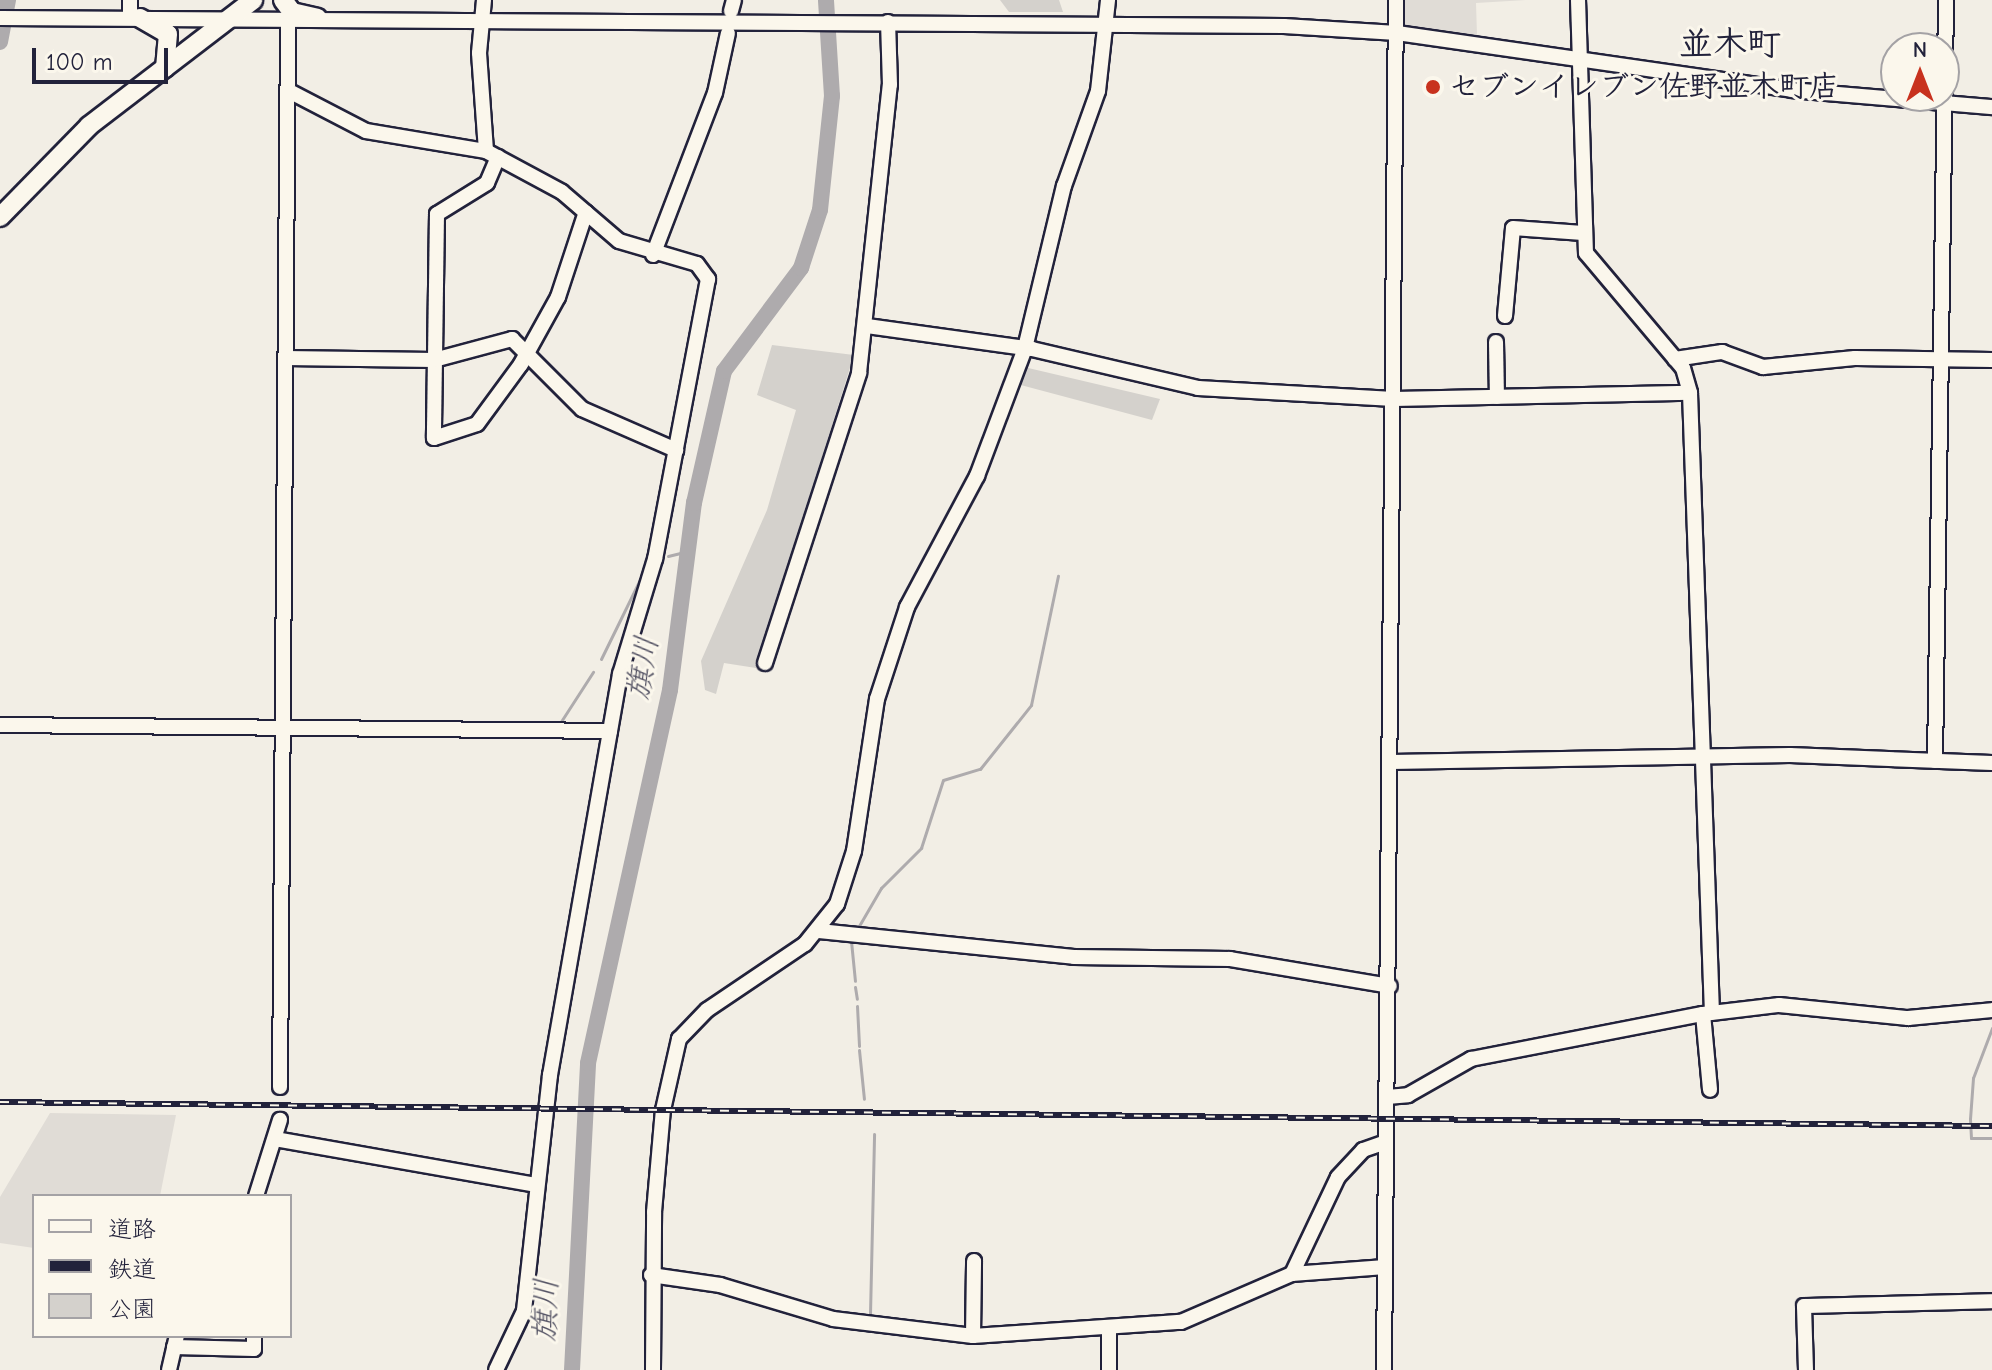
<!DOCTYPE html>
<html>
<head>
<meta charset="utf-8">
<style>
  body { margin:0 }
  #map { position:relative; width:1992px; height:1370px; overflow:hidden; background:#f2eee5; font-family:"Comic Neue","Klee One",sans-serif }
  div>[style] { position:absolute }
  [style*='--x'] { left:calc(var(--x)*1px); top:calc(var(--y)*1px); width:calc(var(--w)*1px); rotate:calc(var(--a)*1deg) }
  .built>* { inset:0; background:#e0dcd6 }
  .green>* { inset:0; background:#d4d1cc }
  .stream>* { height:3px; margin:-1.5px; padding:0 1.5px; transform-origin:1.5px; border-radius:1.5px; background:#aeabad }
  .river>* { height:16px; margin:-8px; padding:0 8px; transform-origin:8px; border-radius:8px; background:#aeabad }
  .roads { filter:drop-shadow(2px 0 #22223b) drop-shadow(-2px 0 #22223b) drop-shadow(0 2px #22223b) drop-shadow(0 -2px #22223b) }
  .minor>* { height:14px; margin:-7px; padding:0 7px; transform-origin:7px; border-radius:7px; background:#fbf7ec }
  .major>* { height:18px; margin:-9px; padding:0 9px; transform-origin:9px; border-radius:9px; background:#fbf7ec }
  .rail>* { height:6px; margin-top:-3px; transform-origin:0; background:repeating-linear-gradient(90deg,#fbf7ec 0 9px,#22223b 0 18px); box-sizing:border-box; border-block:2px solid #22223b }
  .dots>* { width:22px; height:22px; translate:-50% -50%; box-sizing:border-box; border:4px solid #fbf7ec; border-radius:50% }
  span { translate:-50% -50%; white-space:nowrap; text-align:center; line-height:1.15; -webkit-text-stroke:6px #fbf7ec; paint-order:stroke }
  .poi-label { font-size:30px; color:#22223b; font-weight:700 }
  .left { translate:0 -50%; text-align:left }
  .water-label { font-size:32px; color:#535263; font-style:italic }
  .quarter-label { font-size:34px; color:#22223b; font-weight:700 }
  .legend { position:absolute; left:32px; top:1194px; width:260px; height:144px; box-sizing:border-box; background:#fbf7ec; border:2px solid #a4a2a5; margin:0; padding:10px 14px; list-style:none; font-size:24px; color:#22223b }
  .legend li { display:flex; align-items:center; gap:16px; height:40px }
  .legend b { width:40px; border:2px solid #a4a2a5 }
  .north { position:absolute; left:1880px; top:32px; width:80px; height:80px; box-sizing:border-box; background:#fbf7ec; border:2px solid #a4a2a5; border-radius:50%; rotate:0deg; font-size:22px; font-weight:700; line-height:32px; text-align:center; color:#22223b }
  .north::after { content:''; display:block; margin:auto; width:28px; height:36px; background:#c8321e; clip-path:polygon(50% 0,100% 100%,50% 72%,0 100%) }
  .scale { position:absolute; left:32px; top:48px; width:136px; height:36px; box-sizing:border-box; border:4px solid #22223b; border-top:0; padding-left:10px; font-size:24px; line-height:28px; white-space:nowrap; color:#22223b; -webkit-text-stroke:6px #fbf7ec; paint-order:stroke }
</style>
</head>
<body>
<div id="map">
  <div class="built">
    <div style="clip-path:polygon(1403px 0,1526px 0,1476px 3px,1477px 35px,1404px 27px)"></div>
    <div style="clip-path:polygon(50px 1113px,176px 1115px,160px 1196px,34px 1196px,34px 1248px,0 1243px,0 1197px)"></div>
  </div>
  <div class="green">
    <div style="clip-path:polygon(1000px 0,1059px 0,1063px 12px,1009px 12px)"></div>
    <div style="clip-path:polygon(772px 345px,854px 355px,756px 668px,724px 663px,716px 694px,705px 690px,701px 661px,767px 510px,796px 410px,757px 395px)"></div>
    <div style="clip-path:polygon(1024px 367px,1160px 399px,1152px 420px,1017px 384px)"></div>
  </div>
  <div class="stream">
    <div style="--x:668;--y:556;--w:21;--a:-14"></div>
    <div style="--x:601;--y:659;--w:105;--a:-63.9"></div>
    <div style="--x:528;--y:723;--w:32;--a:0"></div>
    <div style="--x:560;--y:723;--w:61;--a:-57.1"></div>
    <div style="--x:856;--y:931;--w:50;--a:-59.8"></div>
    <div style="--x:881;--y:888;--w:57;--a:-45"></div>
    <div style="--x:921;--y:848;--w:71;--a:-72.1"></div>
    <div style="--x:943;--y:780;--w:39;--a:-17"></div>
    <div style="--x:980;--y:769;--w:82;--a:-51.4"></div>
    <div style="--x:1031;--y:705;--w:132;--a:-78.2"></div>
    <div style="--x:851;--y:941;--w:40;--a:84.3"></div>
    <div style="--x:855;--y:987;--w:12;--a:81"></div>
    <div style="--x:857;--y:1006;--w:40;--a:87.1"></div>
    <div style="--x:1992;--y:1028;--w:53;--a:110.8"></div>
    <div style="--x:1973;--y:1078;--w:41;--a:94.2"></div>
    <div style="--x:1970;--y:1119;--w:19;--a:87"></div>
    <div style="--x:1971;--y:1138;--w:21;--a:0"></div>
    <div style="--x:859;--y:1050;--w:49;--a:84.2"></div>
    <div style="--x:870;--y:1314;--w:180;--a:-88.7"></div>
  </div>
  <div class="river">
    <div style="--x:0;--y:42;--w:43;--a:-79.2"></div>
    <div style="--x:572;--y:1370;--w:307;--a:-87"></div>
    <div style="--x:588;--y:1063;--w:382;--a:-77.6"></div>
    <div style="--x:670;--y:690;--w:189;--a:-82.7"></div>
    <div style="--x:694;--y:503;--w:135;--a:-77.2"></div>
    <div style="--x:724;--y:371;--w:129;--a:-53.2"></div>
    <div style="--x:801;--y:268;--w:61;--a:-71.9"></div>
    <div style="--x:820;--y:210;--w:115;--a:-84"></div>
    <div style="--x:832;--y:96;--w:96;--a:-93.6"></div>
  </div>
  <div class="roads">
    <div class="minor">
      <div style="--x:484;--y:0;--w:53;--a:95.4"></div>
      <div style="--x:479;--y:53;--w:98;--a:85.9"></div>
      <div style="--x:1578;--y:0;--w:253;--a:88.2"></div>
      <div style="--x:1586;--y:253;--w:150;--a:49.9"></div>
      <div style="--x:1683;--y:368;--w:26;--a:74"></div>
      <div style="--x:1690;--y:393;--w:620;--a:87.97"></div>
      <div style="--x:731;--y:11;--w:11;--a:-75"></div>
      <div style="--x:0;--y:18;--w:1284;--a:0.36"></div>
      <div style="--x:1284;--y:26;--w:113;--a:3.5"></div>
      <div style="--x:1397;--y:33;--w:399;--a:8.2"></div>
      <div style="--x:1792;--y:90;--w:201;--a:4.9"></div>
      <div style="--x:130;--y:18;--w:18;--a:-90"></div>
      <div style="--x:287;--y:90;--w:89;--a:27.4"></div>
      <div style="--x:366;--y:131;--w:122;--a:9.5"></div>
      <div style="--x:486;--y:151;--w:86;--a:28.3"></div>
      <div style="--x:562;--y:192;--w:75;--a:40.7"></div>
      <div style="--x:619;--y:241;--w:81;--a:16.4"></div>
      <div style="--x:697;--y:264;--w:19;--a:54"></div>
      <div style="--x:708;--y:279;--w:285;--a:100.7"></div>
      <div style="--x:655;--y:559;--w:120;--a:106.9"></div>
      <div style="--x:620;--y:674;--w:407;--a:99.9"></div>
      <div style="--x:550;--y:1075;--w:237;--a:96.3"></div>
      <div style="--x:524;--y:1311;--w:65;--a:115.4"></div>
      <div style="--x:498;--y:157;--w:28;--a:113"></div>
      <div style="--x:487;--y:183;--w:59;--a:148.2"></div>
      <div style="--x:437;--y:214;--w:224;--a:90.8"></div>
      <div style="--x:434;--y:438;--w:45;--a:-18"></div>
      <div style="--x:477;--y:424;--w:74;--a:-53.7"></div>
      <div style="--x:521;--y:364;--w:77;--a:-61.1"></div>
      <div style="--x:558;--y:297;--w:89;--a:-71.8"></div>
      <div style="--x:653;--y:255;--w:173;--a:-69.1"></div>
      <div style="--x:715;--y:93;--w:61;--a:-77.8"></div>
      <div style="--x:1505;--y:316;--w:88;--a:-84.8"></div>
      <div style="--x:1513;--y:228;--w:70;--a:4.1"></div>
      <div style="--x:867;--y:326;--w:167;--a:7.9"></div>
      <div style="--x:1032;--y:349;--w:171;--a:13.2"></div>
      <div style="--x:1198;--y:388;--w:196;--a:3.2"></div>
      <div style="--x:1394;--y:399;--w:296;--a:-1.2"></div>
      <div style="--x:1496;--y:342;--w:55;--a:89"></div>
      <div style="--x:285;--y:358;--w:149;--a:0.8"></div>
      <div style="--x:434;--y:360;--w:81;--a:-15.1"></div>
      <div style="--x:512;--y:339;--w:99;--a:45"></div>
      <div style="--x:582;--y:409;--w:103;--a:23.6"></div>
      <div style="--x:1675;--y:359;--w:48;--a:-8.5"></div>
      <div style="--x:1722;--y:352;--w:44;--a:20.1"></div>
      <div style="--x:1763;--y:367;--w:92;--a:-5.6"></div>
      <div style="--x:1855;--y:358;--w:137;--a:0.8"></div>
      <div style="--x:765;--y:663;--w:305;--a:-72"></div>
      <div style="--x:859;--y:373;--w:290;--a:-83.9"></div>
      <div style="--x:890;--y:85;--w:63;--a:-91.8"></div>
      <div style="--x:0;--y:725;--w:610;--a:0.56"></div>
      <div style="--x:1935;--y:761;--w:761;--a:-89.17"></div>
      <div style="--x:1391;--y:762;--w:399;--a:-1"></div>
      <div style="--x:1790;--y:755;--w:202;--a:2.3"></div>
      <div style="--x:819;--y:931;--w:256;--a:5.8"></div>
      <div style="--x:1074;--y:957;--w:156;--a:0.7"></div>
      <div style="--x:1230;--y:959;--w:162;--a:9.6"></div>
      <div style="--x:1703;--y:1014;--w:76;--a:84.7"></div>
      <div style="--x:280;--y:1087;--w:1069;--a:-89.57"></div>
      <div style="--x:1387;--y:1097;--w:21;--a:-5"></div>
      <div style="--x:1408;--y:1095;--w:73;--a:-29.7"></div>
      <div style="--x:1471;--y:1059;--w:236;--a:-11"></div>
      <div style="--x:1703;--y:1014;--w:77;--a:-6.8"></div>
      <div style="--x:1779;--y:1005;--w:130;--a:5.8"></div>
      <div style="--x:1908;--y:1018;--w:84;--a:-5.4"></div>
      <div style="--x:275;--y:1139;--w:266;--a:10"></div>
      <div style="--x:256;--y:1196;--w:80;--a:-72.5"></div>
      <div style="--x:1292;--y:1274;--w:93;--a:-4.3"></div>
      <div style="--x:651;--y:1275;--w:70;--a:8.2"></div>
      <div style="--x:720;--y:1285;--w:118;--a:16.7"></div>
      <div style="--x:833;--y:1319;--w:141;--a:6.9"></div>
      <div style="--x:973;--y:1336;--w:208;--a:-3.9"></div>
      <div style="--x:1181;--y:1322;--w:121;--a:-23.4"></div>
      <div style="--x:1292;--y:1274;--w:107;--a:-64.6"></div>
      <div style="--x:1338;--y:1177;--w:37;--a:-47"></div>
      <div style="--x:1363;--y:1150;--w:24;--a:-19"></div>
      <div style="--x:1109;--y:1330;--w:40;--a:90"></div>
      <div style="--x:973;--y:1336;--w:75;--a:-89.2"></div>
      <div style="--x:174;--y:1347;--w:80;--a:1.4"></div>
      <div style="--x:254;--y:1349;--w:13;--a:-90"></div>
      <div style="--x:169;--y:1370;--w:35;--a:-77"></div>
      <div style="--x:653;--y:1370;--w:158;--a:-89.6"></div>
      <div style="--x:654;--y:1212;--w:102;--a:-85"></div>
      <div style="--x:663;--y:1110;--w:73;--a:-77.3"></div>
      <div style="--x:679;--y:1039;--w:40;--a:-46"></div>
      <div style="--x:707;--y:1010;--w:118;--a:-34"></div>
      <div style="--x:805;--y:944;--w:51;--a:-51.3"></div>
      <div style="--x:837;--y:904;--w:56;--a:-72.2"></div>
      <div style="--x:854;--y:851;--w:154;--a:-81.4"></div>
      <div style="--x:877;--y:699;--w:97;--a:-71.9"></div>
      <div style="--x:907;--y:607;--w:149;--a:-61.9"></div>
      <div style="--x:977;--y:476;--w:137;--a:-69.4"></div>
      <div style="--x:1025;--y:348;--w:167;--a:-76.5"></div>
      <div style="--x:1064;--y:186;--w:101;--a:-70.3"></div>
      <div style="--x:1098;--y:91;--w:92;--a:-83.7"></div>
      <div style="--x:1384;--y:1370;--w:1370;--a:-89.5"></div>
      <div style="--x:1806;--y:1370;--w:64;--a:-91.8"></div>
      <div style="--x:1804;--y:1306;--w:188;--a:-1.5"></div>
    </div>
    <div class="major">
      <div style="--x:283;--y:0;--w:15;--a:53"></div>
      <div style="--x:292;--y:12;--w:26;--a:13"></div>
      <div style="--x:140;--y:18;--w:32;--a:30"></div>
      <div style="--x:168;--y:34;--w:34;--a:95"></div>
      <div style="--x:0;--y:217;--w:127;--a:-45.6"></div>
      <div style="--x:89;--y:126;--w:207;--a:-37.5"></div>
    </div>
  </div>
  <div class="rail">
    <div style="--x:0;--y:1102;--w:1992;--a:0.69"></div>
  </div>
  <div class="dots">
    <div style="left:1433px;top:87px;background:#c8321e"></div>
  </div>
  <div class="poi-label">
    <span class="left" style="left:1449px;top:87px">セブンイレブン佐野並木町店</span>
  </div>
  <div class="water-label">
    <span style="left:643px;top:668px;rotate:-81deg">旗川</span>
    <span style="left:546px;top:1310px;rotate:-88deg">旗川</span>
  </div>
  <div class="quarter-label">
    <span style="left:1730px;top:45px">並木町</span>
  </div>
  <ul class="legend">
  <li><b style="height:10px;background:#fbf7ec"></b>道路</li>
  <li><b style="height:10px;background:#22223b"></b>鉄道</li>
  <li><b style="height:22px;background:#d4d1cc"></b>公園</li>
  </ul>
  <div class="north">N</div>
  <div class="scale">100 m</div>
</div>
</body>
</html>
